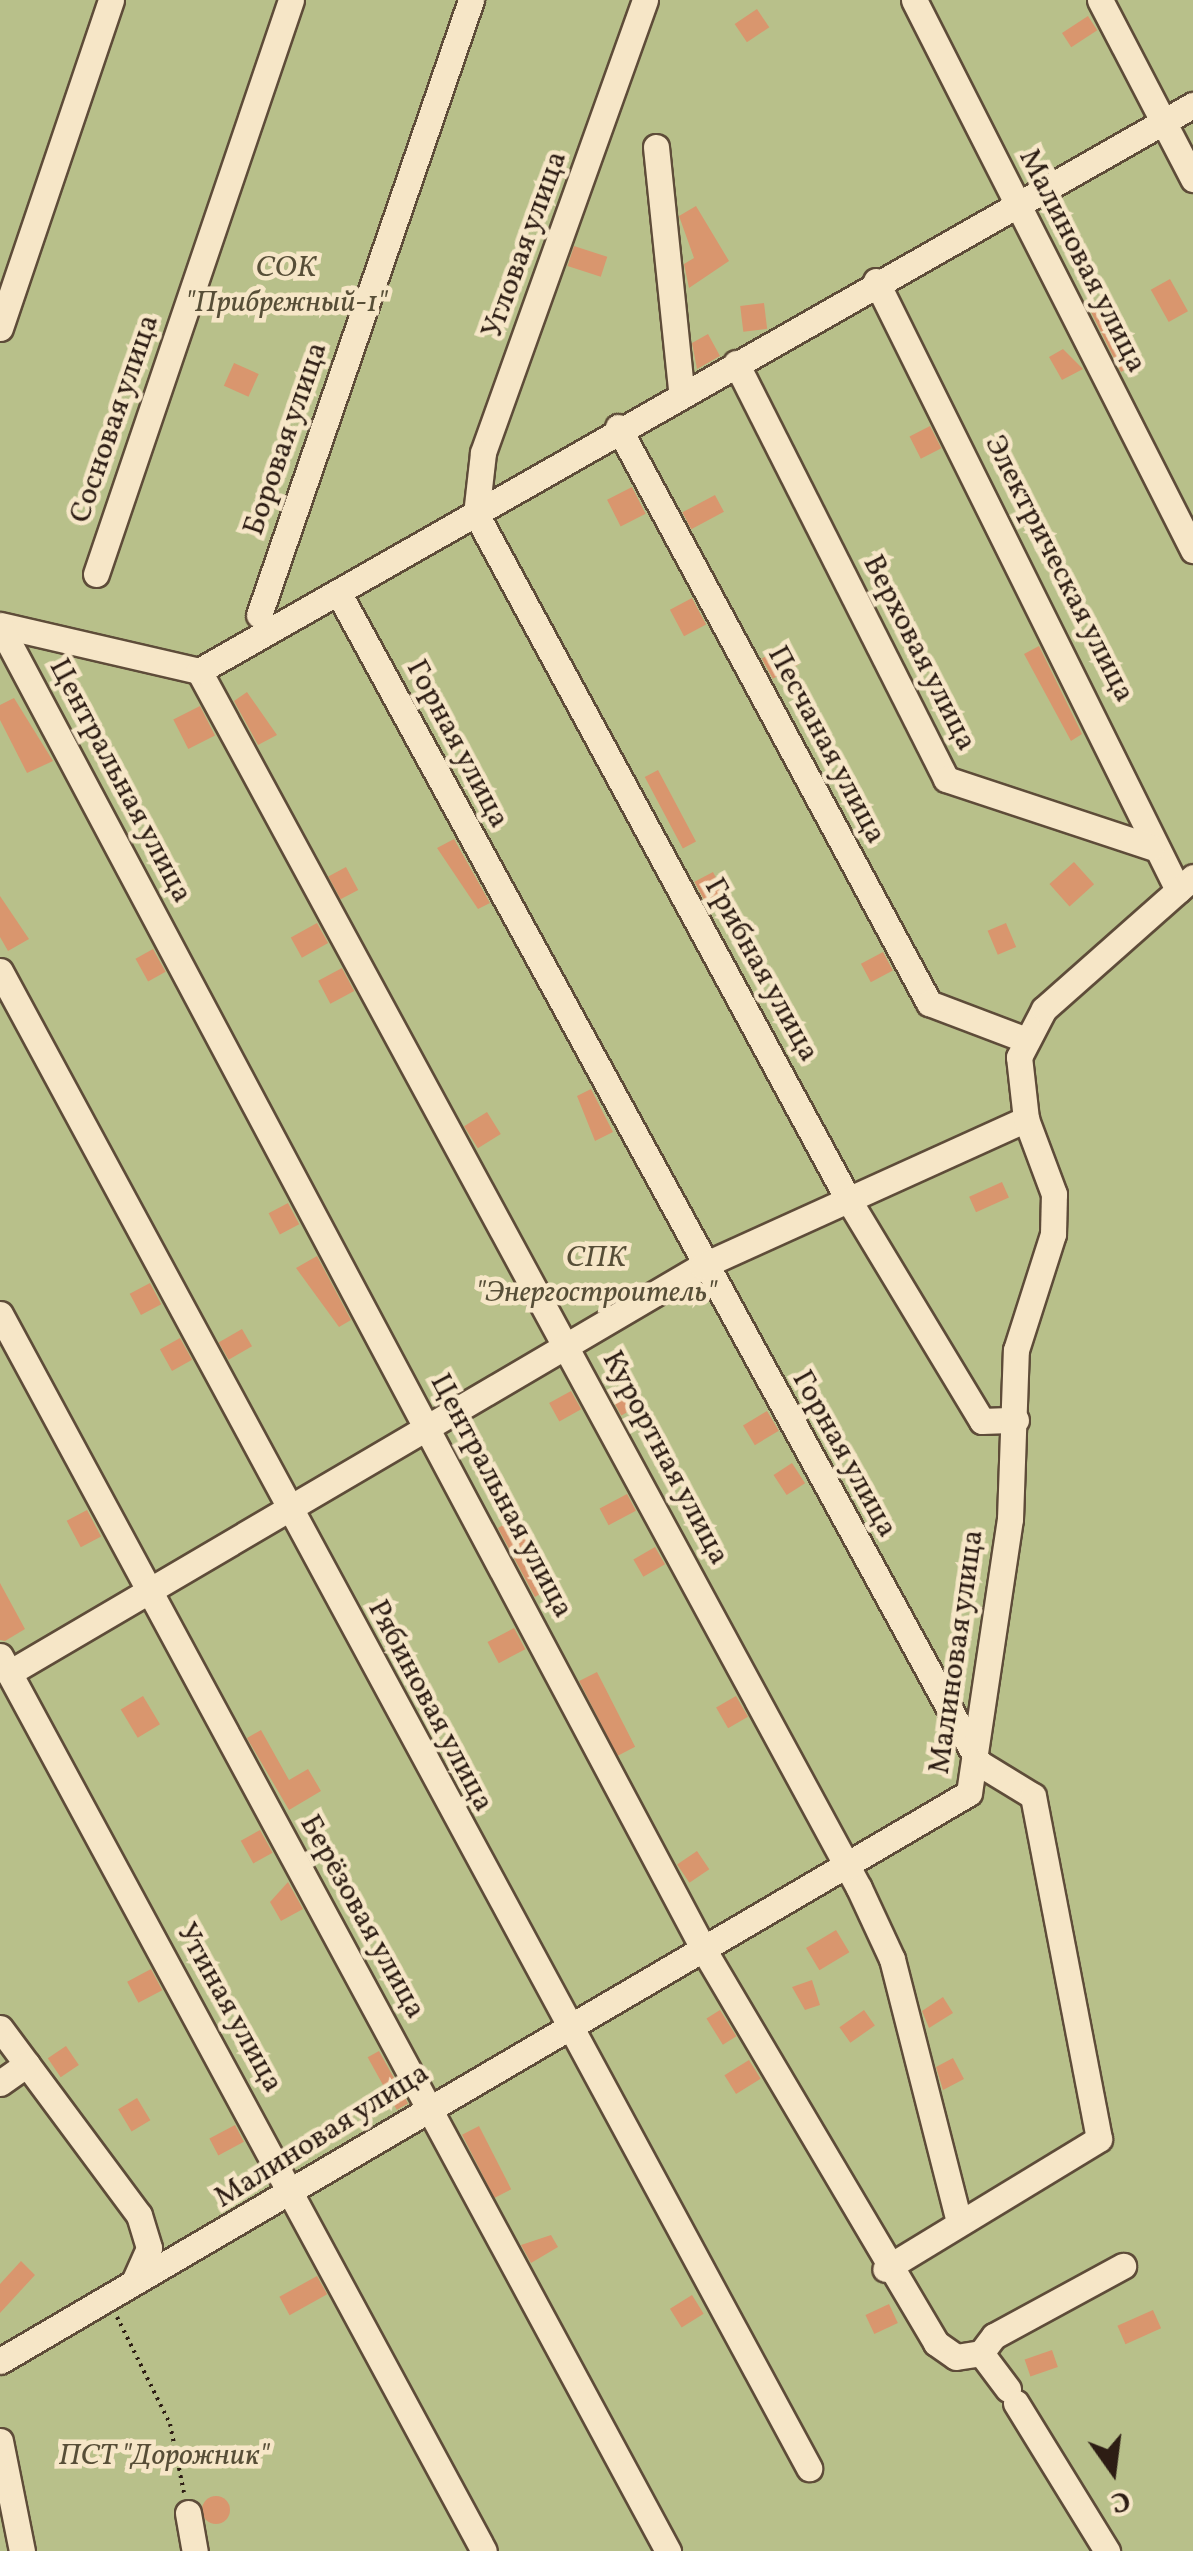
<!DOCTYPE html>
<html>
<head>
<meta charset="utf-8">
<style>
  body { margin:0 }
  #map { position:relative; width:1193px; height:2551px; overflow:hidden; background:#f1d9a9; font-family:Vollkorn,serif }
  div>[style] { position:absolute }
  [style*='--x'] { left:calc(var(--x)*1px); top:calc(var(--y)*1px); width:calc(var(--w)*1px); rotate:calc(var(--a)*1deg) }
  .green>* { inset:0; background:#b8c08a; transform-origin:0 0 }
  .building>* { inset:0; background:#d9966e; transform-origin:0 0 }
  .round { border-radius:50% }
  .path>* { height:4px; margin-top:-2px; transform-origin:0; background:repeating-linear-gradient(90deg,#2d1d14 0 2.5px,transparent 0 7.5px) }
  .roads { filter:drop-shadow(2px 0 #5e4c39) drop-shadow(-2px 0 #5e4c39) drop-shadow(0 2px #5e4c39) drop-shadow(0 -2px #5e4c39) }
  .minor>* { height:25px; margin:-12.5px; padding:0 12.5px; transform-origin:12.5px; border-radius:12.5px; background:#f6e6c7 }
  span { translate:-50% -50%; white-space:nowrap; text-align:center; line-height:1.15; -webkit-text-stroke:9px #f6e6c7; paint-order:stroke }
  .street-label { font-size:30px; color:#2d1d14 }
  .park-label { font-size:30px; color:#574e37; font-style:italic }
  .north { position:absolute; left:1063px; top:2421px; width:100px; height:100px; -webkit-text-stroke:8px #f6e6c7; paint-order:stroke; rotate:166deg; font-size:28px; font-weight:700; line-height:40px; text-align:center; color:#2d1d14 }
  .north::after { content:''; display:block; margin:auto; width:35px; height:45px; background:#2d1d14; clip-path:polygon(50% 0,100% 100%,50% 72%,0 100%) }
</style>
</head>
<body>
<div id="map">
  <div class="green">
    <div style="left:0;top:0;width:1193px;height:2551px"></div>
  </div>
  <div class="building">
    <div style="left:757px;top:9px;width:22px;height:27px;rotate:56deg"></div>
    <div style="left:1088px;top:16px;width:17px;height:31px;rotate:57deg"></div>
    <div style="clip-path:polygon(696px 206px,729px 261px,689px 288px,684px 264px,694px 258px,679px 216px)"></div>
    <div style="left:574px;top:246px;width:35px;height:21px;rotate:18deg"></div>
    <div style="left:1170px;top:279px;width:37px;height:22px;rotate:61deg"></div>
    <div style="left:764px;top:303px;width:26px;height:24px;rotate:83deg"></div>
    <div style="clip-path:polygon(1098px 306px,1132px 366px,1121px 372px,1090px 310px)"></div>
    <div style="clip-path:polygon(708px 334px,720px 356px,697px 369px,692px 343px)"></div>
    <div style="clip-path:polygon(1063px 349px,1083px 369px,1062px 380px,1049px 357px)"></div>
    <div style="left:234px;top:363px;width:27px;height:25px;rotate:24deg"></div>
    <div style="left:930px;top:426px;width:25px;height:23px;rotate:63deg"></div>
    <div style="left:632px;top:487px;width:30px;height:28px;rotate:63deg"></div>
    <div style="left:715px;top:495px;width:19px;height:37px;rotate:62deg"></div>
    <div style="left:692px;top:598px;width:30px;height:25px;rotate:62deg"></div>
    <div style="left:788px;top:644px;width:23px;height:30px;rotate:61deg"></div>
    <div style="clip-path:polygon(1039px 646px,1082px 734px,1071px 741px,1024px 654px)"></div>
    <div style="clip-path:polygon(247px 692px,277px 735px,258px 745px,234px 701px)"></div>
    <div style="clip-path:polygon(14px 698px,53px 761px,27px 773px,0 720px,0 705px)"></div>
    <div style="left:200px;top:706px;width:33px;height:30px;rotate:63deg"></div>
    <div style="left:658px;top:770px;width:81px;height:15px;rotate:62deg"></div>
    <div style="clip-path:polygon(454px 839px,490px 903px,478px 909px,437px 848px)"></div>
    <div style="left:1074px;top:862px;width:30px;height:33px;rotate:48deg"></div>
    <div style="left:346px;top:867px;width:26px;height:20px;rotate:62deg"></div>
    <div style="left:713px;top:872px;width:26px;height:21px;rotate:62deg"></div>
    <div style="clip-path:polygon(0 896px,29px 939px,8px 951px,0 937px)"></div>
    <div style="left:317px;top:923px;width:23px;height:30px;rotate:61deg"></div>
    <div style="left:1006px;top:923px;width:26px;height:20px;rotate:67deg"></div>
    <div style="left:153px;top:949px;width:26px;height:20px;rotate:61deg"></div>
    <div style="left:883px;top:952px;width:21px;height:25px;rotate:62deg"></div>
    <div style="left:342px;top:968px;width:26px;height:27px;rotate:62deg"></div>
    <div style="clip-path:polygon(591px 1089px,613px 1132px,595px 1141px,577px 1096px)"></div>
    <div style="left:487px;top:1112px;width:26px;height:27px;rotate:58deg"></div>
    <div style="left:1002px;top:1182px;width:17px;height:36px;rotate:66deg"></div>
    <div style="left:288px;top:1203px;width:24px;height:22px;rotate:62deg"></div>
    <div style="clip-path:polygon(317px 1256px,351px 1320px,339px 1327px,296px 1268px)"></div>
    <div style="left:150px;top:1283px;width:24px;height:23px;rotate:62deg"></div>
    <div style="left:242px;top:1329px;width:20px;height:27px;rotate:60deg"></div>
    <div style="left:180px;top:1338px;width:25px;height:23px;rotate:61deg"></div>
    <div style="left:633px;top:1385px;width:21px;height:25px;rotate:61deg"></div>
    <div style="left:571px;top:1391px;width:21px;height:25px;rotate:61deg"></div>
    <div style="left:767px;top:1411px;width:23px;height:28px;rotate:59deg"></div>
    <div style="left:792px;top:1463px;width:24px;height:22px;rotate:57deg"></div>
    <div style="left:627px;top:1494px;width:19px;height:31px;rotate:62deg"></div>
    <div style="left:87px;top:1510px;width:30px;height:23px;rotate:62deg"></div>
    <div style="clip-path:polygon(515px 1518px,556px 1584px,535px 1597px,498px 1528px)"></div>
    <div style="left:655px;top:1547px;width:20px;height:25px;rotate:60deg"></div>
    <div style="clip-path:polygon(0 1583px,25px 1629px,5px 1641px,0 1640px)"></div>
    <div style="left:514px;top:1628px;width:24px;height:30px;rotate:62deg"></div>
    <div style="left:597px;top:1672px;width:84px;height:20px;rotate:63deg"></div>
    <div style="left:143px;top:1696px;width:33px;height:26px;rotate:59deg"></div>
    <div style="left:736px;top:1696px;width:24px;height:23px;rotate:60deg"></div>
    <div style="clip-path:polygon(261px 1730px,289px 1780px,308px 1769px,321px 1791px,289px 1810px,247px 1738px)"></div>
    <div style="left:260px;top:1830px;width:26px;height:22px;rotate:61deg"></div>
    <div style="left:697px;top:1851px;width:22px;height:24px;rotate:56deg"></div>
    <div style="clip-path:polygon(288px 1882px,303px 1909px,281px 1921px,270px 1902px)"></div>
    <div style="left:836px;top:1930px;width:26px;height:35px;rotate:59deg"></div>
    <div style="left:151px;top:1969px;width:24px;height:27px;rotate:62deg"></div>
    <div style="clip-path:polygon(812px 1980px,820px 2005px,805px 2010px,792px 1987px)"></div>
    <div style="clip-path:polygon(943px 1997px,953px 2013px,929px 2028px,922px 2011px)"></div>
    <div style="left:720px;top:2010px;width:31px;height:16px;rotate:58deg"></div>
    <div style="left:864px;top:2010px;width:19px;height:30px;rotate:55deg"></div>
    <div style="left:66px;top:2046px;width:23px;height:22px;rotate:56deg"></div>
    <div style="left:379px;top:2051px;width:60px;height:13px;rotate:61deg"></div>
    <div style="clip-path:polygon(953px 2058px,964px 2079px,943px 2090px,936px 2067px)"></div>
    <div style="left:749px;top:2060px;width:22px;height:29px;rotate:58deg"></div>
    <div style="left:137px;top:2098px;width:26px;height:22px;rotate:59deg"></div>
    <div style="left:235px;top:2125px;width:19px;height:29px;rotate:62deg"></div>
    <div style="left:479px;top:2126px;width:71px;height:19px;rotate:63deg"></div>
    <div style="clip-path:polygon(551px 2235px,558px 2247px,531px 2263px,521px 2245px)"></div>
    <div style="clip-path:polygon(21px 2261px,35px 2275px,0 2313px,0 2284px)"></div>
    <div style="left:317px;top:2276px;width:21px;height:43px;rotate:61deg"></div>
    <div style="left:692px;top:2295px;width:22px;height:26px;rotate:58deg"></div>
    <div style="left:889px;top:2304px;width:21px;height:26px;rotate:65deg"></div>
    <div style="left:1153px;top:2310px;width:20px;height:39px;rotate:66deg"></div>
    <div style="left:1052px;top:2350px;width:18px;height:29px;rotate:71deg"></div>
    <div class="round" style="left:202px;top:2496px;width:28px;height:28px"></div>
  </div>
  <div class="path">
    <div style="--x:117;--y:2317;--w:119;--a:63.6"></div>
    <div style="--x:170;--y:2424;--w:70;--a:78.5"></div>
  </div>
  <div class="roads">
    <div class="minor">
      <div style="--x:645;--y:0;--w:481;--a:109.7"></div>
      <div style="--x:483;--y:453;--w:61;--a:96.5"></div>
      <div style="--x:476;--y:514;--w:779;--a:61.5"></div>
      <div style="--x:848;--y:1199;--w:259;--a:58.9"></div>
      <div style="--x:982;--y:1421;--w:34;--a:-2"></div>
      <div style="--x:914;--y:0;--w:617;--a:63.1"></div>
      <div style="--x:1100;--y:0;--w:202;--a:62.5"></div>
      <div style="--x:656;--y:147;--w:245;--a:84.1"></div>
      <div style="--x:876;--y:281;--w:680;--a:63.62"></div>
      <div style="--x:0;--y:328;--w:346;--a:-71.3"></div>
      <div style="--x:736;--y:363;--w:466;--a:63.2"></div>
      <div style="--x:946;--y:779;--w:217;--a:18.3"></div>
      <div style="--x:618;--y:427;--w:655;--a:61.63"></div>
      <div style="--x:929;--y:1003;--w:102;--a:20.8"></div>
      <div style="--x:96;--y:574;--w:606;--a:-71.24"></div>
      <div style="--x:338;--y:592;--w:1335;--a:61.3"></div>
      <div style="--x:979;--y:1763;--w:63;--a:31.4"></div>
      <div style="--x:1033;--y:1796;--w:349;--a:79.1"></div>
      <div style="--x:1099;--y:2139;--w:250;--a:148.7"></div>
      <div style="--x:259;--y:615;--w:651;--a:-70.98"></div>
      <div style="--x:0;--y:625;--w:204;--a:13"></div>
      <div style="--x:199;--y:671;--w:1384;--a:61.53"></div>
      <div style="--x:859;--y:1888;--w:78;--a:65.1"></div>
      <div style="--x:892;--y:1959;--w:270;--a:75.7"></div>
      <div style="--x:0;--y:626;--w:1502;--a:62"></div>
      <div style="--x:705;--y:1952;--w:454;--a:59.4"></div>
      <div style="--x:936;--y:2343;--w:24;--a:35"></div>
      <div style="--x:956;--y:2357;--w:25;--a:-9"></div>
      <div style="--x:199;--y:671;--w:1144;--a:-29.66"></div>
      <div style="--x:0;--y:971;--w:1702;--a:61.61"></div>
      <div style="--x:0;--y:1314;--w:1406;--a:61.63"></div>
      <div style="--x:0;--y:1656;--w:1017;--a:61.6"></div>
      <div style="--x:9;--y:1673;--w:804;--a:-30.43"></div>
      <div style="--x:702;--y:1266;--w:356;--a:-24.4"></div>
      <div style="--x:0;--y:2028;--w:233;--a:53.4"></div>
      <div style="--x:139;--y:2215;--w:34;--a:73"></div>
      <div style="--x:149;--y:2248;--w:37;--a:114"></div>
      <div style="--x:0;--y:2083;--w:33;--a:-35"></div>
      <div style="--x:981;--y:2353;--w:21;--a:-53"></div>
      <div style="--x:994;--y:2336;--w:147;--a:-28.5"></div>
      <div style="--x:981;--y:2353;--w:45;--a:53.1"></div>
      <div style="--x:0;--y:2361;--w:1123;--a:-30.38"></div>
      <div style="--x:969;--y:1793;--w:277;--a:-81.5"></div>
      <div style="--x:1010;--y:1519;--w:169;--a:-88"></div>
      <div style="--x:1016;--y:1350;--w:122;--a:-72.3"></div>
      <div style="--x:1053;--y:1234;--w:40;--a:-88.6"></div>
      <div style="--x:1054;--y:1194;--w:80;--a:-110.5"></div>
      <div style="--x:1026;--y:1119;--w:62;--a:-96.4"></div>
      <div style="--x:1019;--y:1057;--w:54;--a:-62.5"></div>
      <div style="--x:1044;--y:1009;--w:199;--a:-41.5"></div>
      <div style="--x:1016;--y:2403;--w:174;--a:58.4"></div>
      <div style="--x:0;--y:2441;--w:112;--a:78.7"></div>
      <div style="--x:188;--y:2513;--w:39;--a:80"></div>
    </div>
  </div>
  <div class="street-label">
    <span style="left:525px;top:245px;rotate:-70deg">Угловая улица</span>
    <span style="left:1082px;top:261px;rotate:63deg">Малиновая улица</span>
    <span style="left:115px;top:419px;rotate:-71deg">Сосновая улица</span>
    <span style="left:286px;top:439px;rotate:-71deg">Боровая улица</span>
    <span style="left:1059px;top:569px;rotate:63deg">Электрическая улица</span>
    <span style="left:919px;top:653px;rotate:63deg">Верховая улица</span>
    <span style="left:457px;top:744px;rotate:62deg">Горная улица</span>
    <span style="left:826px;top:745px;rotate:62deg">Песчаная улица</span>
    <span style="left:120px;top:781px;rotate:62deg">Центральная улица</span>
    <span style="left:761px;top:970px;rotate:61deg">Грибная улица</span>
    <span style="left:844px;top:1454px;rotate:61deg">Горная улица</span>
    <span style="left:665px;top:1458px;rotate:62deg">Курортная улица</span>
    <span style="left:501px;top:1496px;rotate:62deg">Центральная улица</span>
    <span style="left:957px;top:1652px;rotate:-82deg">Малиновая улица</span>
    <span style="left:430px;top:1706px;rotate:62deg">Рябиновая улица</span>
    <span style="left:362px;top:1917px;rotate:61deg">Берёзовая улица</span>
    <span style="left:229px;top:2008px;rotate:61deg">Утиная улица</span>
    <span style="left:322px;top:2136px;rotate:-32deg">Малиновая улица</span>
  </div>
  <div class="park-label">
    <span style="left:286px;top:285px">СОК<br>"Прибрежный-1"</span>
    <span style="left:596px;top:1275px">СПК<br>"Энергостроитель"</span>
    <span style="left:164px;top:2456px">ПСТ "Дорожник"</span>
  </div>
  <div class="north">С</div>
</div>
</body>
</html>
